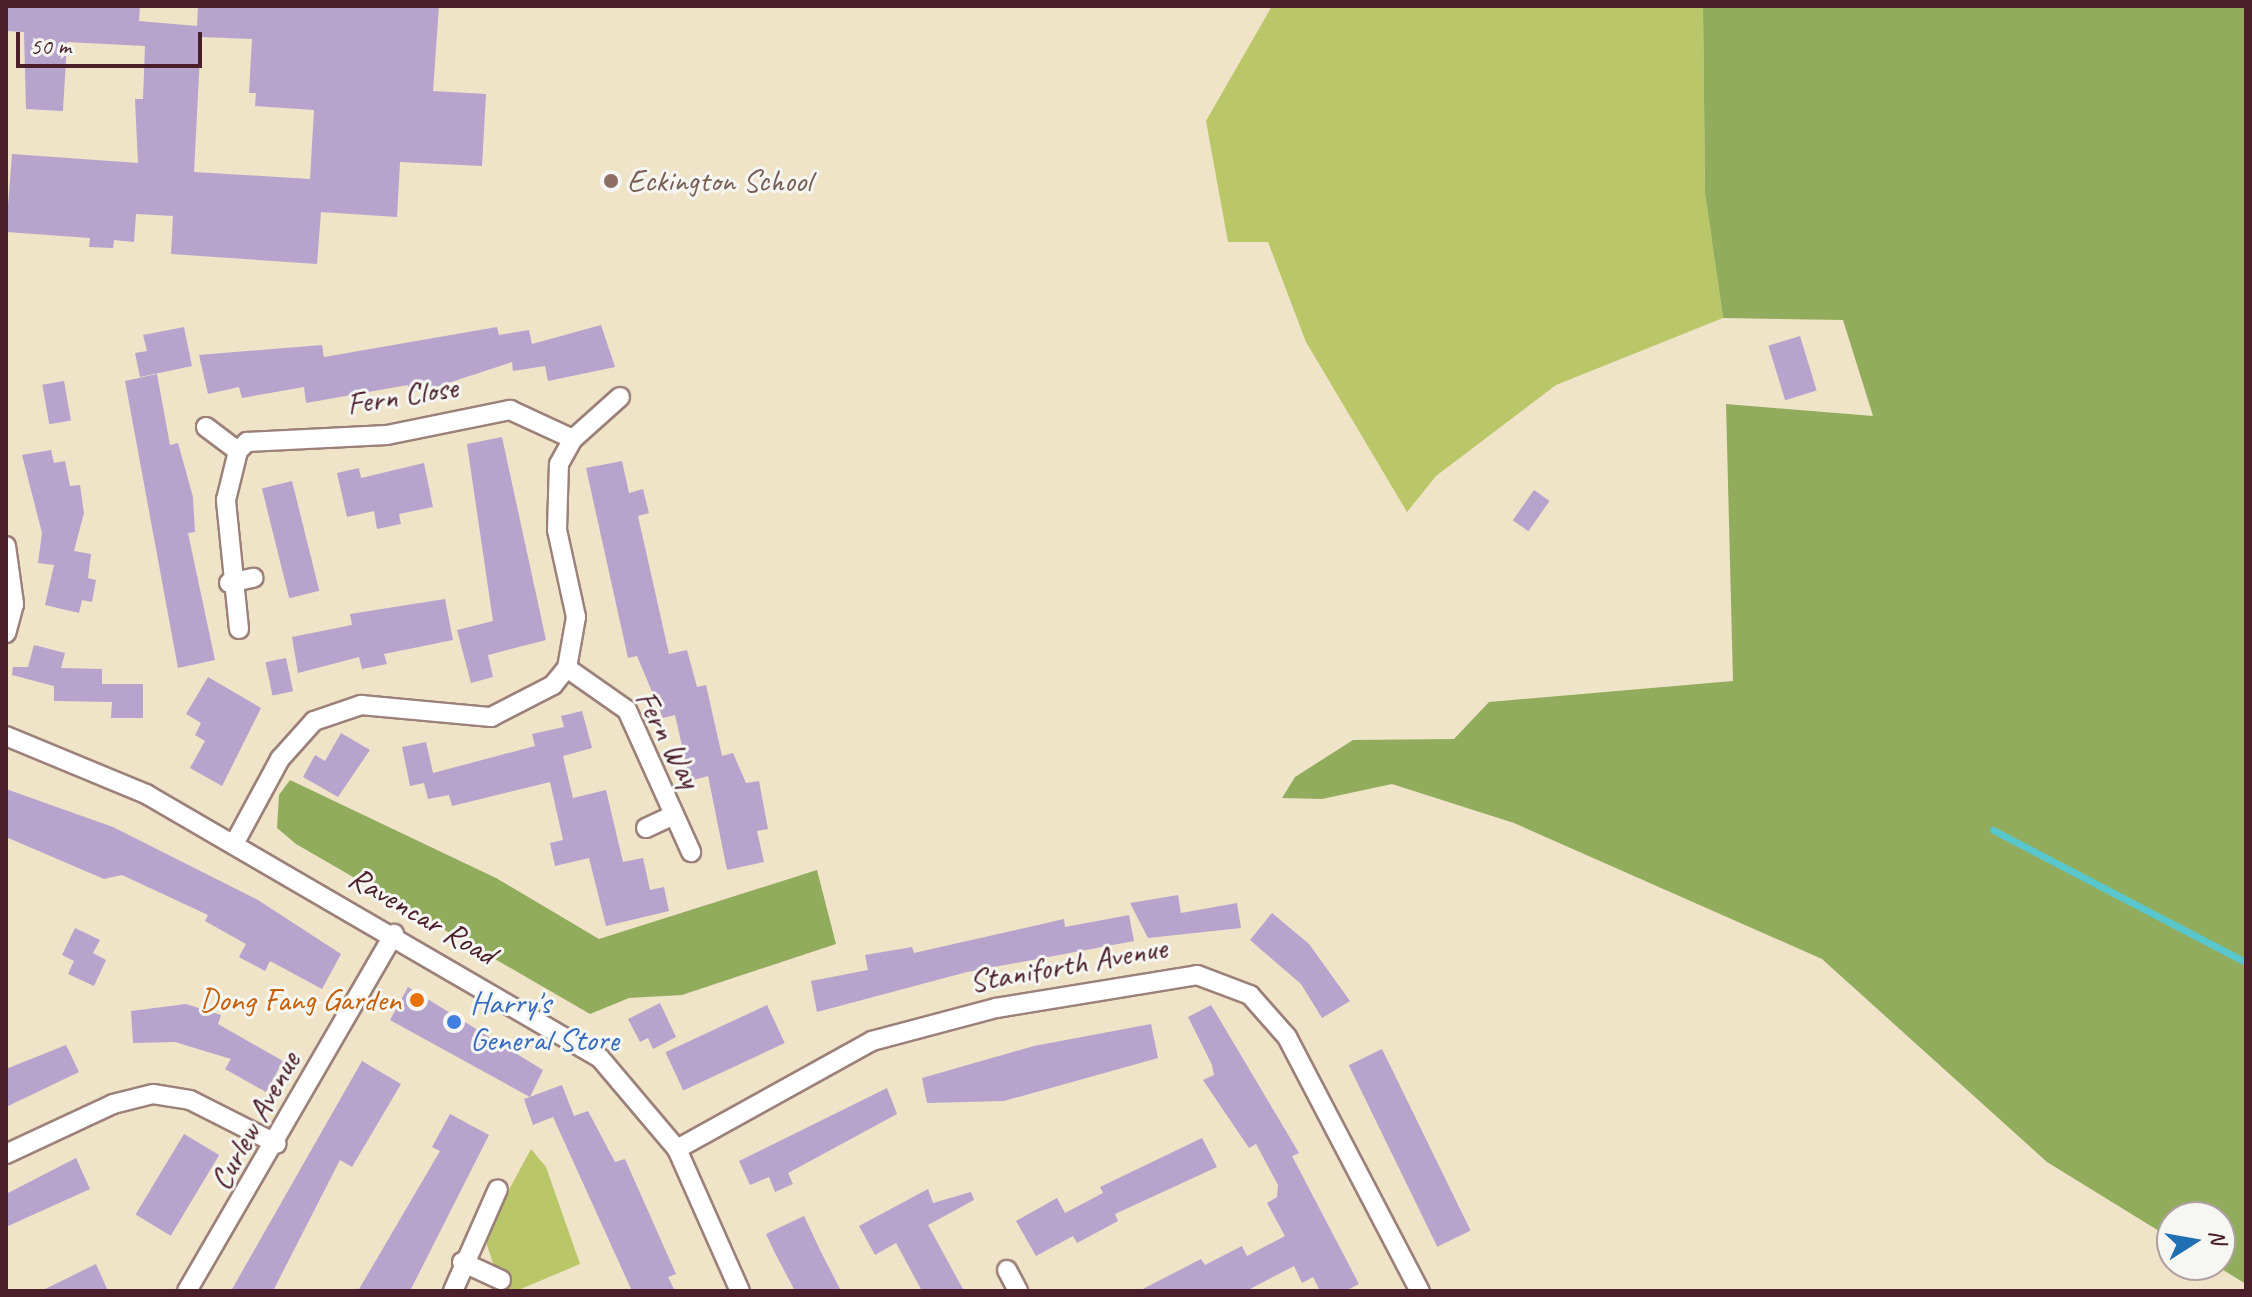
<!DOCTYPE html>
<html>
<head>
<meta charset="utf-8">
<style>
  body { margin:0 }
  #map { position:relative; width:2252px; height:1297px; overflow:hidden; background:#efe3c8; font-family:Caveat,sans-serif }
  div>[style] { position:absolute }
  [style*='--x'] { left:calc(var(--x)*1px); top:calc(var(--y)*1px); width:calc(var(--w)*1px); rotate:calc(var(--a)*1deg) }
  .green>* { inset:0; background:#b9c769 }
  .forest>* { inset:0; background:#92ac5d }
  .stream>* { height:7px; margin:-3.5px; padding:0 3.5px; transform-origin:3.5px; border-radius:3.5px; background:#59c7cd }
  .building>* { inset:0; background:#b6a4cc; transform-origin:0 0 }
  .roads { filter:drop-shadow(2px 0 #9c817a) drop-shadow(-2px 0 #9c817a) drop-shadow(0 2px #9c817a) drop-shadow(0 -2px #9c817a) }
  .minor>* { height:18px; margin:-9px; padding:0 9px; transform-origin:9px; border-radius:9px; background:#fff }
  .dots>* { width:22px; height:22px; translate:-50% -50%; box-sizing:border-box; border:4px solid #f6f6f2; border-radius:50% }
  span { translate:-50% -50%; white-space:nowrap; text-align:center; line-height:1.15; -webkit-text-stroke:6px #f6f6f2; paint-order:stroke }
  .education-label { font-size:32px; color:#785e54 }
  .left { translate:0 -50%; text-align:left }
  .street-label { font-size:32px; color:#4a1f2b }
  .food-label { font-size:32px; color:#c56008 }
  .right { translate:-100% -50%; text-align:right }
  .shop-label { font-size:32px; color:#366cbe }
  .frame { position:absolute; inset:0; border:8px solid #4a1f2b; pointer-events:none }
  .north { position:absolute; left:2156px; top:1201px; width:80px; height:80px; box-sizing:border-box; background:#f6f6f2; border:2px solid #b1a0a2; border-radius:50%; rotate:79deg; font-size:22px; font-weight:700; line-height:32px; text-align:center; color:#4a1f2b }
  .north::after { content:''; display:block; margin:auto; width:28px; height:36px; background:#1f6fb2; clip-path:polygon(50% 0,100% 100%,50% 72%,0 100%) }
  .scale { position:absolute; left:16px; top:32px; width:186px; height:36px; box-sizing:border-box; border:4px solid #4a1f2b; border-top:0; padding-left:10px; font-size:24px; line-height:28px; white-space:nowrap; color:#4a1f2b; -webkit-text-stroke:6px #f6f6f2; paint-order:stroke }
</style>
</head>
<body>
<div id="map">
  <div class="green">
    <div style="clip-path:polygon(1272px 6px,1703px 6px,1705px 193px,1723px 318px,1556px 385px,1436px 476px,1407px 512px,1306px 342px,1268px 242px,1228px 242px,1206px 121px)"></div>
    <div style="clip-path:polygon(531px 1149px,546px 1167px,580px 1264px,516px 1291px,498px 1291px,507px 1274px,494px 1266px,484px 1236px)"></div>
  </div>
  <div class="forest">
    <div style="clip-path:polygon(1703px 6px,2246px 6px,2246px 1284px,2215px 1265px,2220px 1217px,2172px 1217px,2172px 1239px,2047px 1162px,1822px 959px,1514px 823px,1392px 784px,1322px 799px,1282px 798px,1295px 777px,1353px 740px,1454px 739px,1489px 702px,1733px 681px,1726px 404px,1873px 416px,1843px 320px,1723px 318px,1705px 193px)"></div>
    <div style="clip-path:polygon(290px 780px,496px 878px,599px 939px,817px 870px,836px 944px,682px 995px,629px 998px,590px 1014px,296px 844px,277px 828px,279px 795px)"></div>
  </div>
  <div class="stream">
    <div style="--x:1993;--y:830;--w:285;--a:27.6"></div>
  </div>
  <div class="building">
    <div style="clip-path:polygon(evenodd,6px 6px,140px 6px,139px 21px,197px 26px,198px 6px,439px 6px,433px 91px,486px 94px,482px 166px,400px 162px,397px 217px,321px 212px,317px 264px,171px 254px,173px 216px,136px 214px,134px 242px,114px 240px,113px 248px,89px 247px,90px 238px,6px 232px,12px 154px,138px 163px,135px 99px,143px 99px,145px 46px,67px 42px,63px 111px,26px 109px,24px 32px,6px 31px,6px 6px,201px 37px,252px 39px,249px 93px,256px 93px,255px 106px,314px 110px,310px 179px,194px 172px,201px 37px)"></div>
    <div style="clip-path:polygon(601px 325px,615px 367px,548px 381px,545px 366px,513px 371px,512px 362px,436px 387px,410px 393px,408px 385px,306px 403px,304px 387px,242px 398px,239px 387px,208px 394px,199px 355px,322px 345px,324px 357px,497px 327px,499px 335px,529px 330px,532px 344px)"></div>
    <div style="clip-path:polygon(184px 327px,192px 366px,140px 377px,135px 353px,147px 351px,143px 335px)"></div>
    <div style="left:1800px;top:336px;width:57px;height:33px;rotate:73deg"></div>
    <div style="clip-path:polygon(157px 374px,170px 445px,178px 443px,193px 497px,195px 532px,188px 533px,215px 660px,178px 668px,125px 381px)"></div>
    <div style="left:64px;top:381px;width:40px;height:22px;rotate:80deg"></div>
    <div style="clip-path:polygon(502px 437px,546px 640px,488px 655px,493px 677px,471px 683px,457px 630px,493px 621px,467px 444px)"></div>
    <div style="clip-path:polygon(51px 450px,54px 463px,65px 461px,70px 486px,80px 485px,84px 513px,74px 551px,91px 554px,88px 578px,96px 580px,92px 602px,82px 600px,79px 613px,45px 605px,54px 565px,38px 563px,42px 533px,22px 455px)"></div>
    <div style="clip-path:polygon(622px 461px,629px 493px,643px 489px,649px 513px,638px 516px,669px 654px,687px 650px,697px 687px,706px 685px,722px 756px,733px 753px,746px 783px,759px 781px,768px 829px,757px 831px,764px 862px,727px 870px,708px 776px,690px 781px,675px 715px,663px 718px,637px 656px,628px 658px,586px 468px)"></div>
    <div style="clip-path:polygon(424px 463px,433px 507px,399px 514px,401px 524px,377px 529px,374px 511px,347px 517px,337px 473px,359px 468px,361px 478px)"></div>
    <div style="left:292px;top:481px;width:113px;height:31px;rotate:76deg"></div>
    <div style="left:1534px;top:490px;width:19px;height:37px;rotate:35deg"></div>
    <div style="clip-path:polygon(445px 599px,453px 640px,384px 654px,387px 664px,362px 669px,359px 657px,298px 673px,292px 637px,352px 625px,350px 614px)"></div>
    <div style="clip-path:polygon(34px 645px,65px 653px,61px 668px,102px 669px,102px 684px,143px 684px,143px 718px,111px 718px,112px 702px,54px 701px,54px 686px,12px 675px,13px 667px,28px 667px)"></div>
    <div style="left:286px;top:658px;width:34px;height:21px;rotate:78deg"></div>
    <div style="clip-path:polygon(208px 677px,261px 708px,222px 786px,190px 768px,205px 741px,195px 735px,201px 723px,186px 714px)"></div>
    <div style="clip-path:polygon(582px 711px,592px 748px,563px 756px,573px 798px,606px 790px,623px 862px,643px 858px,650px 890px,664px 887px,669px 911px,606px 926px,589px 858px,555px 866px,550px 843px,563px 840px,550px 782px,452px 806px,449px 795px,428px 799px,424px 783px,410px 786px,402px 747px,426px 742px,433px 773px,535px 746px,532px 734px,564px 727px,561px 716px)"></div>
    <div style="clip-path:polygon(341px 733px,370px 750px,338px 797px,303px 777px,315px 755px,325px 761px)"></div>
    <div style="clip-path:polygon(6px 789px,113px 827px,258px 900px,341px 954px,322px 989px,270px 961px,265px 971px,239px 957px,246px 944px,205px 921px,208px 915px,122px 875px,104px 879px,6px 837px)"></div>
    <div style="clip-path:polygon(1178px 895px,1181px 913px,1237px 903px,1241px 928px,1148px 938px,1130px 903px)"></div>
    <div style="clip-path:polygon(1272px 913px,1309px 944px,1350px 1001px,1322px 1018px,1301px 984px,1250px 940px)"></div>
    <div style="clip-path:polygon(1129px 915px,1134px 941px,967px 972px,817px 1012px,811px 981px,868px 970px,865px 955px,912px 947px,914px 953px,1064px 919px,1065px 927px)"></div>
    <div style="clip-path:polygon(75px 928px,100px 940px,93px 953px,106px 960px,94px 986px,68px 974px,74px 961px,62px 955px)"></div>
    <div style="clip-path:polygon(408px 987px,543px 1070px,530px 1097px,390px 1020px)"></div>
    <div style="clip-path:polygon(660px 1003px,676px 1037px,653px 1049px,648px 1038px,640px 1042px,628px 1019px)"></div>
    <div style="clip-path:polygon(186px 1004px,221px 1015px,218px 1024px,283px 1061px,266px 1092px,225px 1069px,231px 1059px,175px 1042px,133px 1043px,131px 1011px)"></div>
    <div style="left:767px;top:1005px;width:42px;height:112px;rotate:65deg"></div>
    <div style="clip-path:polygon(1211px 1005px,1299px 1153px,1292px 1156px,1359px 1284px,1345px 1291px,1320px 1291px,1313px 1277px,1302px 1283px,1294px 1266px,1246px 1291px,1139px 1291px,1201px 1259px,1205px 1265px,1242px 1246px,1247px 1256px,1285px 1236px,1267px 1203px,1277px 1197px,1278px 1185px,1256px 1144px,1249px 1148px,1203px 1080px,1214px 1075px,1212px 1065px,1188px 1017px)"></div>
    <div style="clip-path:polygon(1151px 1024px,1158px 1058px,1004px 1101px,927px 1103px,922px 1078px,1034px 1046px)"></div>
    <div style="clip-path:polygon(66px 1045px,79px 1072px,6px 1107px,6px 1069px)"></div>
    <div style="left:1382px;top:1049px;width:202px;height:37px;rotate:64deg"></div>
    <div style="clip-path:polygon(362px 1061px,401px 1084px,352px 1167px,340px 1160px,273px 1291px,231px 1291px)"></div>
    <div style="clip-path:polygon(562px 1085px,574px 1116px,588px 1111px,615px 1162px,625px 1159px,676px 1274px,668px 1277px,675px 1291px,632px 1291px,553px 1117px,533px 1125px,524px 1099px)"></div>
    <div style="clip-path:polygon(887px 1088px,897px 1114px,788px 1173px,793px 1184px,775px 1192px,769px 1177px,750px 1185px,739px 1161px)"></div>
    <div style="clip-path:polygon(450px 1114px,489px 1135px,410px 1291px,358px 1291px,440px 1151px,432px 1147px)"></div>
    <div style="left:184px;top:1134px;width:41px;height:94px;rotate:31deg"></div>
    <div style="clip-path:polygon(1202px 1138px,1217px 1167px,1115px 1214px,1118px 1221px,1077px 1243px,1073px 1236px,1036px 1256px,1016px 1221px,1057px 1198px,1065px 1213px,1103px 1193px,1100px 1187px)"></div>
    <div style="clip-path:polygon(76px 1158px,90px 1189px,6px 1227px,6px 1194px)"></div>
    <div style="clip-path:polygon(928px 1189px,933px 1203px,971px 1192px,974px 1200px,928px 1225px,964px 1291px,922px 1291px,896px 1243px,875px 1255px,859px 1226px)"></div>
    <div style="clip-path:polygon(804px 1216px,820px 1250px,841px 1291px,795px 1291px,775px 1253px,766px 1234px)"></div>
    <div style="clip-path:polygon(96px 1264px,108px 1291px,41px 1291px)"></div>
  </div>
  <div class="roads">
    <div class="minor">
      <div style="--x:206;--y:427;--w:40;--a:37"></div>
      <div style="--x:6;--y:546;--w:59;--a:82.1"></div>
      <div style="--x:14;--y:604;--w:30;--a:105"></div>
      <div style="--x:229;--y:583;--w:25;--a:-12"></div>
      <div style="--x:239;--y:629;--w:130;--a:-95.8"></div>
      <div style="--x:226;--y:500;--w:50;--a:-76.2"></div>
      <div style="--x:238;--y:451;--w:13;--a:-45"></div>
      <div style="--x:247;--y:442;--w:140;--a:-2.9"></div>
      <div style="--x:387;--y:435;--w:126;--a:-11.5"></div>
      <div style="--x:510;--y:410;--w:69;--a:24.7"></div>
      <div style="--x:567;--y:668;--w:73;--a:35"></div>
      <div style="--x:627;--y:710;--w:156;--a:65.7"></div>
      <div style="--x:6;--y:736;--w:152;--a:22.5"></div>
      <div style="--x:146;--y:794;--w:525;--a:30.18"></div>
      <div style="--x:600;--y:1058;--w:119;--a:49.8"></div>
      <div style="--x:677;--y:1149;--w:155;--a:66.1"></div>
      <div style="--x:646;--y:828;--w:31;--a:-25"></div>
      <div style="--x:234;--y:844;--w:97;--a:-61.6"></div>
      <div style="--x:280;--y:759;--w:51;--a:-48.2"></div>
      <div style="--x:314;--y:721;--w:50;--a:-18.8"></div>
      <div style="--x:361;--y:705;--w:131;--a:5.3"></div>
      <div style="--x:491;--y:717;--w:70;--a:-27.3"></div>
      <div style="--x:553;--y:685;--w:22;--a:-51"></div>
      <div style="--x:567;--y:668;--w:52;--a:-80"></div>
      <div style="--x:576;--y:617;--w:89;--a:-102.3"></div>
      <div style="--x:557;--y:530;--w:66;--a:-88.3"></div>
      <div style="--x:559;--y:464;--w:29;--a:-61"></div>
      <div style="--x:573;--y:439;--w:63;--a:-41.8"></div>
      <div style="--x:677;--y:1149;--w:223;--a:-29"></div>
      <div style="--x:872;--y:1041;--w:128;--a:-14.9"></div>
      <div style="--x:996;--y:1008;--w:204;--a:-9.3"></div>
      <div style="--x:1197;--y:975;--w:57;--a:20.7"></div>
      <div style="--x:1250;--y:995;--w:56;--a:48.6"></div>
      <div style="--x:1287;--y:1037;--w:287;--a:62.4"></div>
      <div style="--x:6;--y:1154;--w:118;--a:-25"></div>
      <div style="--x:113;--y:1104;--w:41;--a:-14"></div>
      <div style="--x:153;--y:1094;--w:37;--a:9"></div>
      <div style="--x:190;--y:1100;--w:97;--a:26.8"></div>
      <div style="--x:462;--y:1262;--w:43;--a:24.8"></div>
      <div style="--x:1007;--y:1270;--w:24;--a:62"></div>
      <div style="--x:187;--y:1291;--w:413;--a:-59.9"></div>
      <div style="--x:453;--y:1291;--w:111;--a:-66.2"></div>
    </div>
  </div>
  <div class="dots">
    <div style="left:611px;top:181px;background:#8d6e63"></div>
    <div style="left:417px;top:1000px;background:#e8710a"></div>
    <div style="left:454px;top:1022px;background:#3f7fe0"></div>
  </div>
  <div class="education-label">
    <span class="left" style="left:627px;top:181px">Eckington School</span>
  </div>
  <div class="street-label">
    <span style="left:402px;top:396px;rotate:-9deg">Fern Close</span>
    <span style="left:668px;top:739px;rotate:62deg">Fern Way</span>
    <span style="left:422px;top:916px;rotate:30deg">Ravencar Road</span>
    <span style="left:1068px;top:965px;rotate:-10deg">Staniforth Avenue</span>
    <span style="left:255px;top:1121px;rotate:-61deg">Curlew Avenue</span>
  </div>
  <div class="food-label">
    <span class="right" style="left:401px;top:1000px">Dong Fang Garden</span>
  </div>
  <div class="shop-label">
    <span class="left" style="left:470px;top:1022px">Harry's<br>General Store</span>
  </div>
  <div class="frame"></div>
  <div class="north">N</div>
  <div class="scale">50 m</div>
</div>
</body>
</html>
